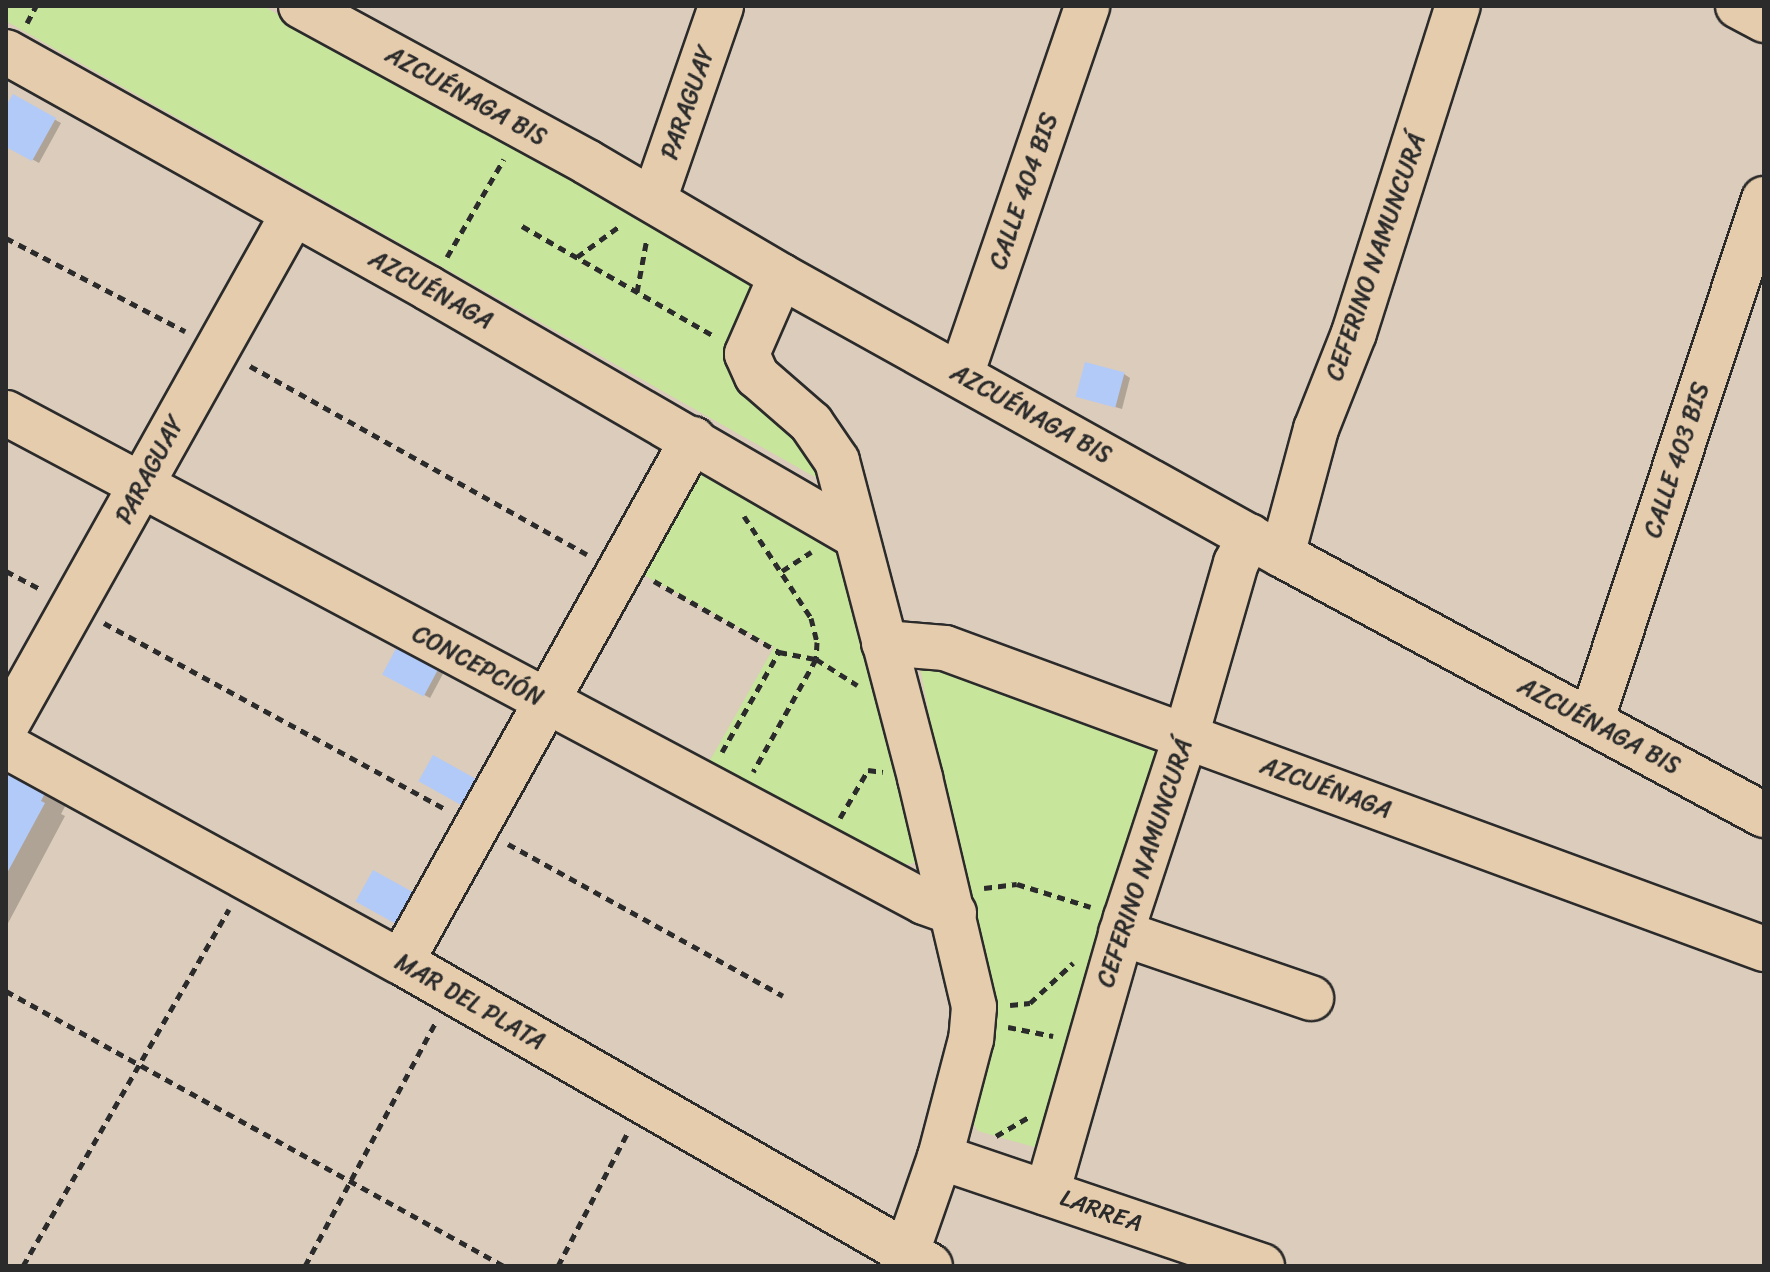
<!DOCTYPE html>
<html>
<head>
<meta charset="utf-8">
<style>
  body { margin:0 }
  #map { position:relative; width:1770px; height:1272px; overflow:hidden; background:#dbccbc; font-family:Sriracha,sans-serif }
  div>[style] { position:absolute }
  [style*='--x'] { left:calc(var(--x)*1px); top:calc(var(--y)*1px); width:calc(var(--w)*1px); rotate:calc(var(--a)*1deg) }
  .green>* { inset:0; background:#c8e59c }
  .shadow>* { inset:0; background:#0003; transform-origin:0 0 }
  .building>* { inset:0; background:#b2caf8; transform-origin:0 0 }
  .path>* { height:5px; margin-top:-2.5px; transform-origin:0; background:repeating-linear-gradient(90deg,#2b2b2b 0 8px,transparent 0 14px) }
  .roads { filter:drop-shadow(2px 0 #2b2b2b) drop-shadow(-2px 0 #2b2b2b) drop-shadow(0 2px #2b2b2b) drop-shadow(0 -2px #2b2b2b) }
  .minor>* { height:44px; margin:-22px; padding:0 22px; transform-origin:22px; border-radius:22px; background:#e5ccad }
  span { translate:-50% -50%; white-space:nowrap; text-align:center; line-height:1.15; -webkit-text-stroke:6px #e5ccad; paint-order:stroke }
  .street-label { font-size:24px; color:#2b2b2b }
  .frame { position:absolute; inset:0; border:8px solid #2b2b2b; pointer-events:none }
</style>
</head>
<body>
<div id="map">
  <div class="green">
    <div style="clip-path:polygon(6px 6px,263px 6px,763px 283px,729px 345px,828px 464px,815px 477px,6px 21px)"></div>
    <div style="clip-path:polygon(702px 459px,837px 543px,927px 844px,918px 862px,901px 866px,708px 764px,774px 647px,642px 574px)"></div>
    <div style="clip-path:polygon(919px 661px,1175px 750px,1041px 1149px,978px 1131px,973px 1123px,986px 1016px)"></div>
  </div>
  <div class="shadow">
    <div style="clip-path:polygon(14px 97px,61px 123px,39px 163px,6px 145px,6px 111px)"></div>
    <div style="clip-path:polygon(1124px 374px,1130px 378px,1122px 409px,1078px 396px)"></div>
    <div style="left:401px;top:644px;width:51px;height:34px;rotate:28deg"></div>
    <div style="clip-path:polygon(6px 772px,68px 801px,61px 814px,65px 816px,6px 927px)"></div>
  </div>
  <div class="building">
    <div style="clip-path:polygon(13px 94px,56px 118px,32px 161px,6px 147px,6px 106px)"></div>
    <div style="left:1085px;top:362px;width:41px;height:36px;rotate:15deg"></div>
    <div style="left:400px;top:641px;width:47px;height:38px;rotate:28deg"></div>
    <div style="left:433px;top:755px;width:56px;height:30px;rotate:29deg"></div>
    <div style="clip-path:polygon(6px 771px,48px 787px,41px 801px,45px 803px,6px 875px)"></div>
    <div style="left:373px;top:870px;width:50px;height:36px;rotate:29deg"></div>
  </div>
  <div class="path">
    <div style="--x:27;--y:23;--w:19;--a:-62"></div>
    <div style="--x:522;--y:226;--w:221;--a:29.8"></div>
    <div style="--x:6;--y:238;--w:202;--a:27.5"></div>
    <div style="--x:447;--y:257;--w:113;--a:-59.8"></div>
    <div style="--x:577;--y:257;--w:54;--a:-36"></div>
    <div style="--x:637;--y:292;--w:55;--a:-79.5"></div>
    <div style="--x:250;--y:366;--w:386;--a:29.2"></div>
    <div style="--x:744;--y:516;--w:122;--a:56.7"></div>
    <div style="--x:811;--y:618;--w:25;--a:76"></div>
    <div style="--x:817;--y:642;--w:17;--a:93"></div>
    <div style="--x:816;--y:659;--w:129;--a:119.1"></div>
    <div style="--x:6;--y:571;--w:41;--a:27.8"></div>
    <div style="--x:782;--y:571;--w:35;--a:-33"></div>
    <div style="--x:654;--y:581;--w:144;--a:29.6"></div>
    <div style="--x:779;--y:652;--w:38;--a:11"></div>
    <div style="--x:816;--y:659;--w:49;--a:32.4"></div>
    <div style="--x:104;--y:623;--w:391;--a:28.6"></div>
    <div style="--x:722;--y:752;--w:115;--a:-60.3"></div>
    <div style="--x:840;--y:818;--w:56;--a:-59.7"></div>
    <div style="--x:868;--y:770;--w:15;--a:8"></div>
    <div style="--x:508;--y:844;--w:314;--a:28.9"></div>
    <div style="--x:984;--y:888;--w:33;--a:-7"></div>
    <div style="--x:1017;--y:884;--w:77;--a:17.3"></div>
    <div style="--x:6;--y:991;--w:569;--a:28.91"></div>
    <div style="--x:1010;--y:1005;--w:20;--a:-6"></div>
    <div style="--x:1030;--y:1003;--w:59;--a:-42.9"></div>
    <div style="--x:1008;--y:1027;--w:46;--a:11.3"></div>
    <div style="--x:996;--y:1136;--w:38;--a:-30"></div>
    <div style="--x:23;--y:1266;--w:412;--a:-60"></div>
    <div style="--x:305;--y:1266;--w:275;--a:-61.8"></div>
    <div style="--x:558;--y:1266;--w:149;--a:-62.4"></div>
  </div>
  <div class="roads">
    <div class="minor">
      <div style="--x:301;--y:6;--w:326;--a:28.6"></div>
      <div style="--x:587;--y:162;--w:225;--a:30.4"></div>
      <div style="--x:781;--y:276;--w:573;--a:29.11"></div>
      <div style="--x:1282;--y:555;--w:548;--a:28.34"></div>
      <div style="--x:1738;--y:6;--w:30;--a:28"></div>
      <div style="--x:6;--y:52;--w:484;--a:29.2"></div>
      <div style="--x:428;--y:288;--w:491;--a:30.1"></div>
      <div style="--x:654;--y:200;--w:205;--a:-70.9"></div>
      <div style="--x:781;--y:276;--w:85;--a:113.6"></div>
      <div style="--x:747;--y:354;--w:24;--a:66"></div>
      <div style="--x:757;--y:376;--w:72;--a:41"></div>
      <div style="--x:811;--y:423;--w:46;--a:55.6"></div>
      <div style="--x:837;--y:461;--w:328;--a:75.3"></div>
      <div style="--x:920;--y:778;--w:235;--a:76.7"></div>
      <div style="--x:974;--y:1007;--w:32;--a:95"></div>
      <div style="--x:971;--y:1039;--w:122;--a:104.7"></div>
      <div style="--x:940;--y:1157;--w:115;--a:109.2"></div>
      <div style="--x:961;--y:375;--w:390;--a:-71.1"></div>
      <div style="--x:6;--y:413;--w:1040;--a:28.04"></div>
      <div style="--x:924;--y:902;--w:32;--a:20"></div>
      <div style="--x:1282;--y:555;--w:131;--a:-74.9"></div>
      <div style="--x:1316;--y:429;--w:103;--a:-68.4"></div>
      <div style="--x:1354;--y:333;--w:343;--a:-72.4"></div>
      <div style="--x:884;--y:643;--w:61;--a:4.7"></div>
      <div style="--x:945;--y:648;--w:873;--a:20.18"></div>
      <div style="--x:1591;--y:721;--w:550;--a:-71.66"></div>
      <div style="--x:6;--y:726;--w:587;--a:-60.73"></div>
      <div style="--x:6;--y:746;--w:450;--a:28.7"></div>
      <div style="--x:401;--y:962;--w:610;--a:29.88"></div>
      <div style="--x:1121;--y:933;--w:201;--a:18.9"></div>
      <div style="--x:401;--y:962;--w:599;--a:-60.82"></div>
      <div style="--x:940;--y:1157;--w:340;--a:18.7"></div>
      <div style="--x:1047;--y:1193;--w:286;--a:-74"></div>
      <div style="--x:1126;--y:918;--w:192;--a:-71.8"></div>
      <div style="--x:1186;--y:736;--w:180;--a:-73.9"></div>
      <div style="--x:1236;--y:563;--w:30;--a:-62"></div>
    </div>
  </div>
  <div class="street-label">
    <span style="left:466px;top:96px;rotate:29deg">AZCUÉNAGA BIS</span>
    <span style="left:688px;top:103px;rotate:-71deg">PARAGUAY</span>
    <span style="left:1024px;top:191px;rotate:-71deg">CALLE 404 BIS</span>
    <span style="left:1376px;top:257px;rotate:-71deg">CEFERINO NAMUNCURÁ</span>
    <span style="left:431px;top:290px;rotate:29deg">AZCUÉNAGA</span>
    <span style="left:1031px;top:414px;rotate:29deg">AZCUÉNAGA BIS</span>
    <span style="left:1677px;top:460px;rotate:-72deg">CALLE 403 BIS</span>
    <span style="left:150px;top:470px;rotate:-62deg">PARAGUAY</span>
    <span style="left:478px;top:666px;rotate:28deg">CONCEPCIÓN</span>
    <span style="left:1599px;top:726px;rotate:28deg">AZCUÉNAGA BIS</span>
    <span style="left:1326px;top:788px;rotate:20deg">AZCUÉNAGA</span>
    <span style="left:1145px;top:863px;rotate:-72deg">CEFERINO NAMUNCURÁ</span>
    <span style="left:470px;top:1002px;rotate:30deg">MAR DEL PLATA</span>
    <span style="left:1101px;top:1211px;rotate:19deg">LARREA</span>
  </div>
  <div class="frame"></div>
</div>
</body>
</html>
